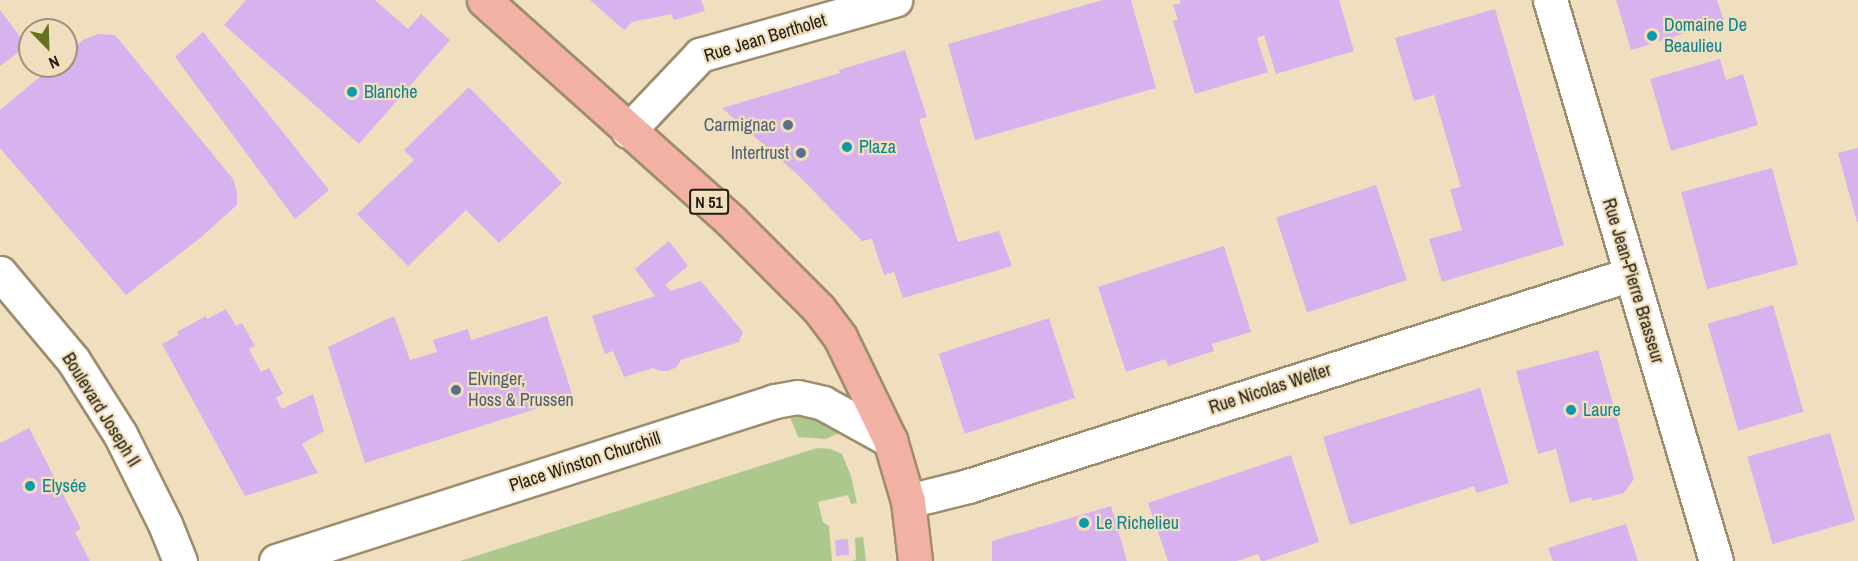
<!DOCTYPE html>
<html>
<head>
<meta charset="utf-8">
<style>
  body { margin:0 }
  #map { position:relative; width:1858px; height:561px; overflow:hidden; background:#f0dfbe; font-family:"Archivo Narrow",sans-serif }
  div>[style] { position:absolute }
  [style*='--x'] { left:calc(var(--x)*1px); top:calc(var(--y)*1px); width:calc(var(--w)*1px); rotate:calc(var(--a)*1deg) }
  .green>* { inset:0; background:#acc88c }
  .building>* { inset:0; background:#d7b2ee; transform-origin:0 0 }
  .roads { filter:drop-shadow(2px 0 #9c8d6e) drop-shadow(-2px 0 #9c8d6e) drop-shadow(0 2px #9c8d6e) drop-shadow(0 -2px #9c8d6e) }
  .street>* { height:33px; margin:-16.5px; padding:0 16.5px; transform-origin:16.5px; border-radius:16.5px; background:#fff }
  .secondary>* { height:33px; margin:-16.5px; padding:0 16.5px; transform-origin:16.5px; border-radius:16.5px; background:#fff }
  .primary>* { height:33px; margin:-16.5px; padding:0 16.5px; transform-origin:16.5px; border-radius:16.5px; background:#f3b0a5 }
  .dots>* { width:16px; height:16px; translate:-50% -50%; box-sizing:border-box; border:3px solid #f0dfbe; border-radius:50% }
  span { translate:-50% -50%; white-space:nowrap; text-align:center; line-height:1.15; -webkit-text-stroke:4.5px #f0dfbe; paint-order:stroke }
  .shield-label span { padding:2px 4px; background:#f0dfbe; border:2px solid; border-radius:4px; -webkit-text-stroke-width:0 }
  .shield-label { font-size:16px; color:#211b0f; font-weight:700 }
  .culture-label { font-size:18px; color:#0d838f }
  .left { translate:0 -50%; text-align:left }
  .street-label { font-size:18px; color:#211b0f }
  .service-label { font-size:18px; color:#4e5e75 }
  .right { translate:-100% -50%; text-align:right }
  .north { position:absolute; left:18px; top:18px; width:60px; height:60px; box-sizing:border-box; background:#f0dfbe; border:2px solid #9d9178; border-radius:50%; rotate:157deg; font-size:16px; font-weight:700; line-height:24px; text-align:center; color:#211b0f }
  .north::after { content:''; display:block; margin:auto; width:21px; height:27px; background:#65721e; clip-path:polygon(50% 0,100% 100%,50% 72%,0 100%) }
</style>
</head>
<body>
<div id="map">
  <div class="green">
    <div style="clip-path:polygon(787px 409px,801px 410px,830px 423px,839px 433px,826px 439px,798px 437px)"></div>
    <div style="clip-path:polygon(817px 448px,831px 449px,842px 454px,851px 476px,857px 503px,851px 504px,848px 495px,818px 502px,823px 522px,829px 526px,832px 561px,460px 561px)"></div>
    <div style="clip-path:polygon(863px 537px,866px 561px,851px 561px,856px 560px,855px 538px)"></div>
  </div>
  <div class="building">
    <div style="clip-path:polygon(246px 0,375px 0,408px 29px,421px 14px,450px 40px,359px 144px,224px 25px)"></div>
    <div style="clip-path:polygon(590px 0,701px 0,705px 11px,674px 20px,671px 14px,632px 22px,624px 30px)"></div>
    <div style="clip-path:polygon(1103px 0,1131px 0,1156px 88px,975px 140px,948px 44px)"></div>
    <div style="clip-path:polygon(1180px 0,1339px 0,1354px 51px,1276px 74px,1264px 35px,1257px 38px,1268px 72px,1195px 94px,1173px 21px,1178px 20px,1173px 5px,1181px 3px)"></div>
    <div style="clip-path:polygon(1616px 0,1717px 0,1724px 21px,1631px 50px)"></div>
    <div style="clip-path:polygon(1495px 9px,1564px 245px,1442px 282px,1429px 239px,1462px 230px,1450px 189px,1461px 187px,1434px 95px,1414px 101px,1395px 38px)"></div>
    <div style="clip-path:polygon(0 10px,27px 46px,0 66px)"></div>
    <div style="clip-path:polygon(203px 32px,329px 190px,295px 219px,175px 57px)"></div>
    <div style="clip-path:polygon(98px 34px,115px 35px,233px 179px,237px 192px,237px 205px,199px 239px,126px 295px,0 148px,0 110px,53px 66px,66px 66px,66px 55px,83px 40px)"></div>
    <div style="clip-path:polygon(905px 50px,927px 117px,919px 119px,958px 242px,999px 231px,1012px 266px,903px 298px,894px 272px,884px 275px,872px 239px,862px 241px,798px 175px,722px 108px,840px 73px,839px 70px)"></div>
    <div style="clip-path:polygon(1720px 59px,1726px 80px,1743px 74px,1758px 125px,1671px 151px,1650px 79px)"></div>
    <div style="clip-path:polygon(469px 87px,562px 183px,499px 243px,466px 210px,408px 266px,357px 214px,414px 160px,404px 150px)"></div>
    <div style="clip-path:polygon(1858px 148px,1858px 222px,1857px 222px,1838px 153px)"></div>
    <div style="left:1772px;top:168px;width:100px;height:94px;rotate:75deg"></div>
    <div style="left:1376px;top:185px;width:100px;height:105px;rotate:72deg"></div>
    <div style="clip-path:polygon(669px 241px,688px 266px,665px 285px,671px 291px,701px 281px,743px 332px,739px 342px,681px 360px,677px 367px,668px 371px,661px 371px,653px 368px,624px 377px,613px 351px,605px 354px,592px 316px,655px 296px,635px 269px)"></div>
    <div style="clip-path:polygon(1224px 246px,1251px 332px,1212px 344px,1214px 351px,1168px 366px,1166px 359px,1126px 372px,1098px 287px)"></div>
    <div style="left:1773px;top:305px;width:111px;height:68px;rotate:74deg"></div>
    <div style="clip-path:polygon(226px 309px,236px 326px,242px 323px,255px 346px,249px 349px,261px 372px,269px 368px,283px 394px,276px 398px,282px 409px,313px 394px,324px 431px,302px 444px,318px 473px,245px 496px,162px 344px,179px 335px,177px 332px,206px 316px,207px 319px)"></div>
    <div style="clip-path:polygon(394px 316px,410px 360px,437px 352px,433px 340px,468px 329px,471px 340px,547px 316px,573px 397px,365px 463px,328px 347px)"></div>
    <div style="left:1049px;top:318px;width:84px;height:116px;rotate:72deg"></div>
    <div style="clip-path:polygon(1598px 350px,1634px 479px,1624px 493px,1592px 501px,1591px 497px,1570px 503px,1556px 449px,1538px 454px,1516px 371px)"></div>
    <div style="clip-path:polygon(1480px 388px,1509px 483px,1477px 493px,1474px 486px,1350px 525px,1323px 437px)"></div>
    <div style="clip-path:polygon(29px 428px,81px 529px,75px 532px,90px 561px,0 561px,0 443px)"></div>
    <div style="left:1830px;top:433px;width:91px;height:86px;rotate:74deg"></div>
    <div style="clip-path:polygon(1291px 455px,1319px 542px,1264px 561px,1261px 561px,1258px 554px,1237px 561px,1168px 561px,1148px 503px)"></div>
    <div style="clip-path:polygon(1111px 506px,1127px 561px,992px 561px,992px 541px)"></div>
    <div style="clip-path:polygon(1626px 524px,1638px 561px,1553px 561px,1548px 548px)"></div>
    <div style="left:848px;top:539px;width:16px;height:13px;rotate:86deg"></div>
  </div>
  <div class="roads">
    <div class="street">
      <div style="--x:1550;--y:0;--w:585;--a:73.52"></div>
      <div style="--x:628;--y:131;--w:105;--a:-46.5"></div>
      <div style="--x:700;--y:55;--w:203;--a:-15.8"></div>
      <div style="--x:908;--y:501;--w:62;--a:-14"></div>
      <div style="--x:968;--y:486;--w:696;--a:-17.73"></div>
    </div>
    <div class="secondary">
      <div style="--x:0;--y:273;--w:114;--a:50"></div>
      <div style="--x:73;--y:360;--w:88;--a:57.6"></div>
      <div style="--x:120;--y:434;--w:101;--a:63.4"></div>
      <div style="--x:165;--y:524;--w:40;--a:68"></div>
      <div style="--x:276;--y:561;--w:524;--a:-17.78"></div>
      <div style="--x:775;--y:401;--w:23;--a:-10"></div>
      <div style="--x:798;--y:397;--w:26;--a:13"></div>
      <div style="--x:823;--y:403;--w:77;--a:28.9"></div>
    </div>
    <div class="primary">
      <div style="--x:484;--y:0;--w:331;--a:41.8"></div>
      <div style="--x:731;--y:221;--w:124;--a:45"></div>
      <div style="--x:819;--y:309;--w:35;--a:53"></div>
      <div style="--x:840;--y:337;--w:114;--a:64.1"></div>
      <div style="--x:890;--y:440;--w:64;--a:73.6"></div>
      <div style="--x:908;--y:501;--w:60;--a:83.3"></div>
    </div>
  </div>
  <div class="dots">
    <div style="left:1652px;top:36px;background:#0f9aa8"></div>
    <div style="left:352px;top:92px;background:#0f9aa8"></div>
    <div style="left:788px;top:125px;background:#5c6f8a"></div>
    <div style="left:847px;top:147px;background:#0f9aa8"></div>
    <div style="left:801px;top:153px;background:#5c6f8a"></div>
    <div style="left:456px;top:390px;background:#5c6f8a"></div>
    <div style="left:1571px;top:410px;background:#0f9aa8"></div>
    <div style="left:30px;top:486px;background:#0f9aa8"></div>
    <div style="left:1084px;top:523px;background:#0f9aa8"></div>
  </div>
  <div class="shield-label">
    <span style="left:709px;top:202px">N 51</span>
  </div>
  <div class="culture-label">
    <span class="left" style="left:1664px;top:36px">Domaine De<br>Beaulieu</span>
    <span class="left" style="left:364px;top:92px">Blanche</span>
    <span class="left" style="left:859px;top:147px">Plaza</span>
    <span class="left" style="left:1583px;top:410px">Laure</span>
    <span class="left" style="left:42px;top:486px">Elysée</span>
    <span class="left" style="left:1096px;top:523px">Le Richelieu</span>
  </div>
  <div class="street-label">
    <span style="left:765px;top:38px;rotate:-17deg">Rue Jean Bertholet</span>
    <span style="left:1633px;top:281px;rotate:73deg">Rue Jean-Pierre Brasseur</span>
    <span style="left:1270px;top:389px;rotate:-18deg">Rue Nicolas Welter</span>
    <span style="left:101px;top:410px;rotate:58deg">Boulevard Joseph II</span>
    <span style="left:585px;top:462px;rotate:-18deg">Place Winston Churchill</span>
  </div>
  <div class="service-label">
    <span class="right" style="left:776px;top:125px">Carmignac</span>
    <span class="right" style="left:789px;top:153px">Intertrust</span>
    <span class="left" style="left:468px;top:390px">Elvinger,<br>Hoss &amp; Prussen</span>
  </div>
  <div class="north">N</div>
</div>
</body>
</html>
